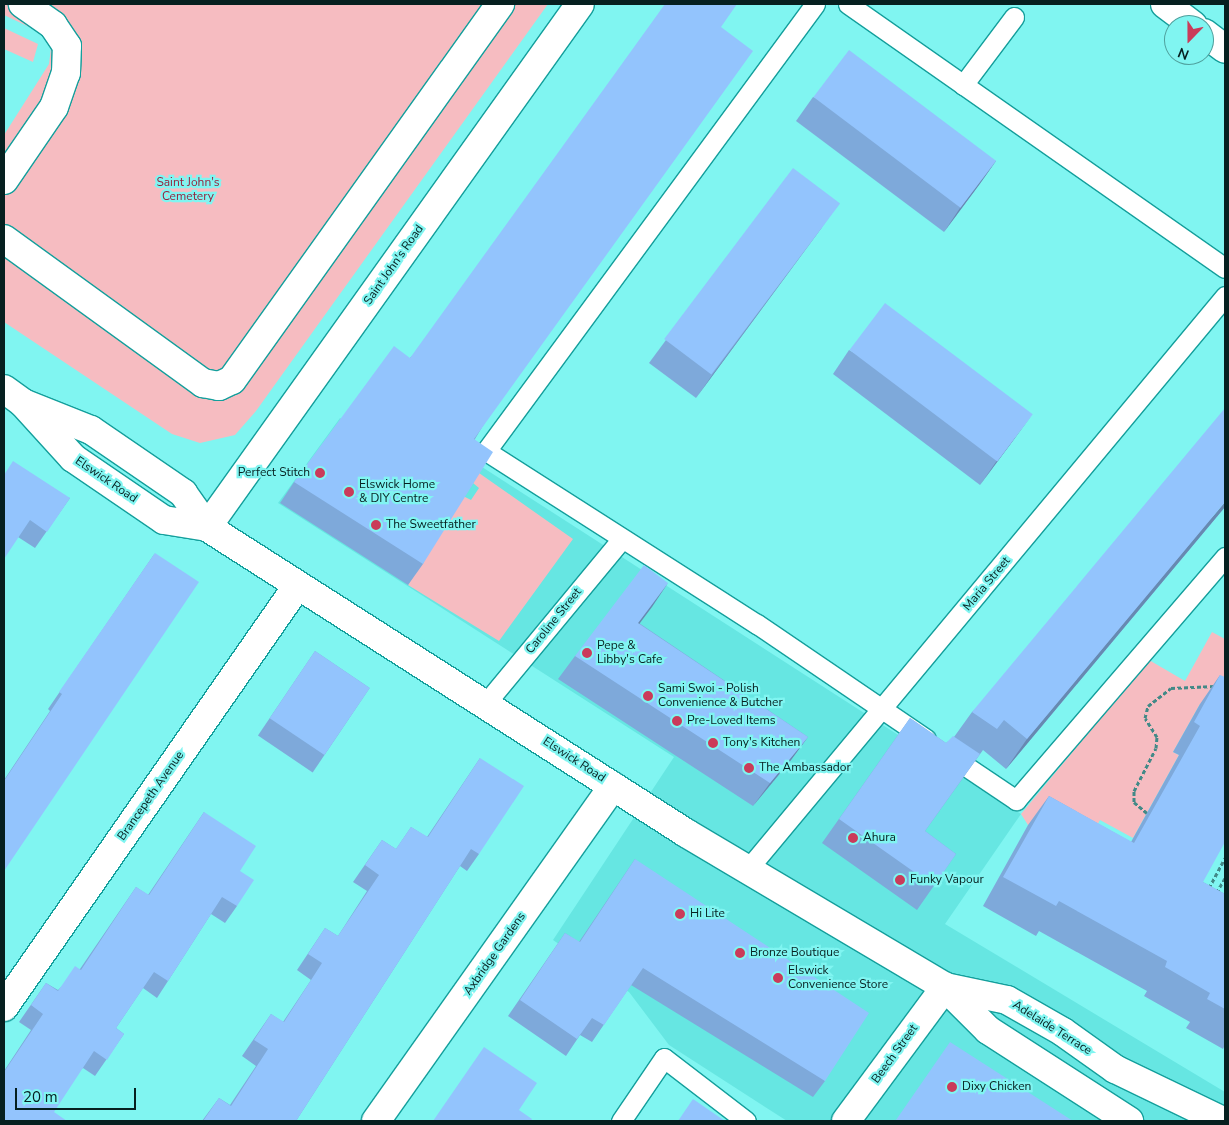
<!DOCTYPE html>
<html>
<head>
<meta charset="utf-8">
<style>
  body { margin:0 }
  #map { position:relative; width:1229px; height:1125px; overflow:hidden; background:#80f5f1; font-family:"Nunito Sans",sans-serif }
  div>[style] { position:absolute }
  [style*='--x'] { left:calc(var(--x)*1px); top:calc(var(--y)*1px); width:calc(var(--w)*1px); rotate:calc(var(--a)*1deg) }
  .built>* { inset:0; background:#66e6e2 }
  .green>* { inset:0; background:#f6bcc1 }
  .path>* { height:3px; margin-top:-1.5px; transform-origin:0; background:repeating-linear-gradient(90deg,#428987 0 4px,transparent 0 6.5px) }
  .roads { filter:drop-shadow(1px 0 #149f9c) drop-shadow(-1px 0 #149f9c) drop-shadow(0 1px #149f9c) drop-shadow(0 -1px #149f9c) }
  .service>* { height:19px; margin:-9.5px; padding:0 9.5px; transform-origin:9.5px; border-radius:9.5px; background:#fff }
  .pedestrian>* { height:28px; margin:-14px; padding:0 14px; transform-origin:14px; border-radius:14px; background:#fff }
  .minor>* { height:28px; margin:-14px; padding:0 14px; transform-origin:14px; border-radius:14px; background:#fff }
  .tertiary>* { height:28px; margin:-14px; padding:0 14px; transform-origin:14px; border-radius:14px; background:#fff }
  .secondary>* { height:28px; margin:-14px; padding:0 14px; transform-origin:14px; border-radius:14px; background:#fff }
  .wall>* { inset:0; background:#7ea9da; transform-origin:0 0 }
  .shaded-wall>* { inset:0; background:#6789b1 }
  .building>* { inset:0; background:#93c4fd; transform-origin:0 0 }
  .dots>* { width:14px; height:14px; translate:-50% -50%; box-sizing:border-box; border:2px solid #80f5f1; border-radius:50% }
  span { translate:-50% -50%; white-space:nowrap; text-align:center; line-height:1.15; -webkit-text-stroke:4.5px #80f5f1; paint-order:stroke }
  .park-label { font-size:12px; color:#95233e }
  .street-label { font-size:12px; color:#062020 }
  .poi-label { font-size:12px; color:#062020 }
  .right { translate:-100% -50%; text-align:right }
  .left { translate:0 -50%; text-align:left }
  .frame { position:absolute; inset:0; border:5px solid #062020; pointer-events:none }
  .north { position:absolute; left:1164px; top:15px; width:50px; height:50px; box-sizing:border-box; background:#80f5f1; border:1px solid #4fa09d; border-radius:50%; rotate:202deg; font-size:14px; font-weight:700; line-height:20px; text-align:center; color:#062020 }
  .north::after { content:''; display:block; margin:auto; width:18px; height:22px; background:#ca3b5a; clip-path:polygon(50% 0,100% 100%,50% 72%,0 100%) }
  .scale { position:absolute; left:15px; top:1088px; width:121px; height:22px; box-sizing:border-box; border:2px solid #062020; border-top:0; padding-left:6px; font-size:15px; line-height:18px; white-space:nowrap; color:#062020; -webkit-text-stroke:4px #80f5f1; paint-order:stroke }
</style>
</head>
<body>
<div id="map">
  <div class="built">
    <div style="clip-path:polygon(340px 418px,382px 448px,465px 456px,1021px 814px,945px 924px,1225px 1092px,1225px 1121px,787px 1121px,669px 1045px,629px 992px,553px 940px,674px 757px,278px 503px)"></div>
  </div>
  <div class="green">
    <div style="clip-path:polygon(4px 4px,548px 4px,256px 411px,235px 435px,200px 443px,172px 434px,4px 322px,4px 135px,49px 64px,51px 48px,44px 34px,4px 15px)"></div>
    <div style="clip-path:polygon(4px 28px,38px 44px,33px 62px,4px 49px)"></div>
    <div style="clip-path:polygon(479px 473px,573px 539px,499px 641px,408px 585px,463px 496px,471px 500px,479px 488px,473px 483px)"></div>
    <div style="clip-path:polygon(1212px 632px,1225px 639px,1225px 719px,1200px 704px,1173px 752px,1179px 755px,1133px 838px,1100px 820px,1081px 855px,1028px 825px,1021px 814px,1149px 660px,1185px 681px)"></div>
  </div>
  <div class="path">
    <div style="--x:1147;--y:813;--w:17;--a:-140"></div>
    <div style="--x:1134;--y:802;--w:11;--a:-90"></div>
    <div style="--x:1134;--y:791;--w:48;--a:-62.9"></div>
    <div style="--x:1156;--y:748;--w:11;--a:-85"></div>
    <div style="--x:1157;--y:737;--w:22;--a:-122"></div>
    <div style="--x:1145;--y:718;--w:12;--a:-76"></div>
    <div style="--x:1148;--y:706;--w:29;--a:-38"></div>
    <div style="--x:1171;--y:688;--w:44;--a:-2.6"></div>
    <div style="--x:1225;--y:878;--w:16;--a:120"></div>
    <div style="--x:1217;--y:892;--w:9;--a:32"></div>
    <div style="--x:1209;--y:888;--w:34;--a:-62"></div>
  </div>
  <div class="roads">
    <div class="service">
      <div style="--x:815;--y:4;--w:555;--a:126.35"></div>
      <div style="--x:486;--y:451;--w:322;--a:32.6"></div>
      <div style="--x:757;--y:624;--w:204;--a:34.2"></div>
      <div style="--x:848;--y:4;--w:460;--a:35"></div>
      <div style="--x:963;--y:85;--w:85;--a:-53.1"></div>
      <div style="--x:486;--y:703;--w:212;--a:-50.4"></div>
      <div style="--x:949;--y:755;--w:81;--a:33.9"></div>
      <div style="--x:1016;--y:800;--w:321;--a:-49.3"></div>
      <div style="--x:747;--y:870;--w:747;--a:-50.21"></div>
      <div style="--x:621;--y:1121;--w:76;--a:-55.7"></div>
      <div style="--x:664;--y:1058;--w:103;--a:37.5"></div>
    </div>
    <div class="pedestrian">
      <div style="--x:4;--y:180;--w:88;--a:-55.6"></div>
      <div style="--x:54;--y:107;--w:36;--a:-71"></div>
      <div style="--x:66;--y:73;--w:27;--a:-88"></div>
      <div style="--x:67;--y:46;--w:25;--a:-124"></div>
      <div style="--x:53;--y:25;--w:37;--a:-145"></div>
      <div style="--x:4;--y:239;--w:246;--a:35.9"></div>
      <div style="--x:203;--y:383;--w:16;--a:11"></div>
      <div style="--x:219;--y:386;--w:14;--a:-25"></div>
      <div style="--x:232;--y:380;--w:462;--a:-54.5"></div>
    </div>
    <div class="minor">
      <div style="--x:4;--y:1007;--w:514;--a:-55.14"></div>
      <div style="--x:376;--y:1121;--w:410;--a:-54.7"></div>
      <div style="--x:846;--y:1121;--w:167;--a:-53.5"></div>
    </div>
    <div class="tertiary">
      <div style="--x:1165;--y:4;--w:35;--a:37"></div>
      <div style="--x:1204;--y:33;--w:26;--a:37"></div>
      <div style="--x:207;--y:527;--w:642;--a:-54.5"></div>
    </div>
    <div class="secondary">
      <div style="--x:4;--y:389;--w:24;--a:36"></div>
      <div style="--x:23;--y:403;--w:74;--a:47.7"></div>
      <div style="--x:73;--y:458;--w:110;--a:34.3"></div>
      <div style="--x:164;--y:520;--w:44;--a:9.2"></div>
      <div style="--x:23;--y:403;--w:73;--a:21.7"></div>
      <div style="--x:91;--y:430;--w:112;--a:34.4"></div>
      <div style="--x:183;--y:493;--w:42;--a:54.8"></div>
      <div style="--x:207;--y:527;--w:568;--a:32.57"></div>
      <div style="--x:686;--y:833;--w:301;--a:30.7"></div>
      <div style="--x:945;--y:987;--w:61;--a:45"></div>
      <div style="--x:988;--y:1030;--w:168;--a:32.8"></div>
      <div style="--x:945;--y:987;--w:63;--a:11.8"></div>
      <div style="--x:1007;--y:1000;--w:64;--a:29.7"></div>
      <div style="--x:1063;--y:1032;--w:64;--a:35.4"></div>
      <div style="--x:1115;--y:1069;--w:120;--a:25.7"></div>
    </div>
  </div>
  <div class="wall">
    <div style="clip-path:polygon(721px 27px,475px 439px,423px 564px,408px 585px,280px 503px,294px 482px,410px 358px)"></div>
    <div style="clip-path:polygon(813px 97px,996px 161px,979px 185px,944px 232px,796px 121px)"></div>
    <div style="clip-path:polygon(823px 226px,696px 398px,649px 363px,666px 340px)"></div>
    <div style="clip-path:polygon(849px 350px,1015px 438px,980px 485px,833px 374px)"></div>
    <div style="clip-path:polygon(4px 474px,70px 498px,35px 548px,18px 537px)"></div>
    <div style="clip-path:polygon(1225px 507px,1006px 769px,983px 750px,925px 831px,956px 854px,917px 910px,822px 843px,910px 718px,946px 743px,954px 737px,972px 712px)"></div>
    <div style="clip-path:polygon(155px 553px,4px 871px,4px 780px,50px 711px,48px 709px)"></div>
    <div style="clip-path:polygon(668px 583px,639px 623px,808px 737px,791px 760px,753px 806px,558px 679px,575px 656px)"></div>
    <div style="left:315px;top:651px;width:66px;height:102px;rotate:34deg"></div>
    <div style="clip-path:polygon(1220px 675px,1203px 882px,1225px 894px,1225px 1045px,1223px 1049px,1186px 1028px,1190px 1022px,1144px 996px,1147px 991px,1039px 931px,1036px 936px,983px 906px,1028px 825px,1049px 796px,1131px 842px,1179px 755px,1173px 752px,1200px 704px)"></div>
    <div style="clip-path:polygon(480px 758px,479px 854px,467px 871px,460px 866px,296px 1121px,202px 1121px,219px 1098px,230px 1105px,256px 1066px,242px 1056px,271px 1014px,283px 1022px,311px 980px,297px 970px,325px 928px,338px 936px,367px 891px,353px 882px,382px 840px,396px 849px,411px 827px,427px 837px)"></div>
    <div style="clip-path:polygon(204px 812px,240px 871px,237px 906px,225px 923px,211px 914px,168px 981px,157px 998px,143px 988px,116px 1028px,124px 1034px,95px 1076px,83px 1068px,4px 1121px,4px 1071px,31px 1030px,19px 1022px,46px 983px,58px 990px,80px 969px,136px 887px,148px 895px)"></div>
    <div style="clip-path:polygon(635px 859px,825px 1081px,813px 1097px,631px 985px,592px 1042px,580px 1035px,566px 1056px,508px 1016px,565px 933px,579px 942px)"></div>
  </div>
  <div class="shaded-wall">
    <div style="clip-path:polygon(996px 161px,979px 185px,944px 232px,960px 208px)"></div>
    <div style="clip-path:polygon(840px 203px,823px 226px,696px 398px,713px 374px)"></div>
    <div style="clip-path:polygon(1032px 415px,1015px 438px,980px 485px,996px 462px)"></div>
    <div style="clip-path:polygon(1225px 502px,1225px 507px,1006px 769px,1027px 739px)"></div>
    <div style="clip-path:polygon(668px 583px,652px 607px,622px 647px,638px 623px)"></div>
    <div style="clip-path:polygon(808px 737px,791px 760px,753px 806px,770px 783px)"></div>
  </div>
  <div class="building">
    <div style="clip-path:polygon(665px 4px,737px 4px,721px 27px,753px 51px,474px 439px,493px 452px,423px 564px,294px 482px,394px 346px,410px 358px)"></div>
    <div style="left:849px;top:50px;width:184px;height:59px;rotate:37deg"></div>
    <div style="left:793px;top:168px;width:59px;height:214px;rotate:37deg"></div>
    <div style="left:885px;top:303px;width:185px;height:59px;rotate:37deg"></div>
    <div style="clip-path:polygon(1225px 408px,1225px 502px,1027px 739px,1004px 720px,997px 729px,972px 712px)"></div>
    <div style="clip-path:polygon(13px 461px,70px 498px,47px 532px,30px 520px,4px 559px,4px 475px)"></div>
    <div style="clip-path:polygon(155px 553px,199px 582px,4px 871px,4px 781px,62px 694px,59px 692px)"></div>
    <div style="clip-path:polygon(644px 565px,668px 583px,638px 623px,808px 737px,770px 783px,575px 656px)"></div>
    <div style="left:315px;top:651px;width:66px;height:81px;rotate:34deg"></div>
    <div style="clip-path:polygon(1220px 675px,1225px 677px,1225px 842px,1203px 882px,1225px 894px,1225px 1009px,1207px 999px,1210px 993px,1165px 967px,1167px 961px,1059px 901px,1056px 906px,1003px 877px,1049px 796px,1134px 843px,1200px 726px,1194px 722px)"></div>
    <div style="clip-path:polygon(910px 718px,946px 743px,953px 736px,980px 754px,925px 831px,956px 854px,934px 886px,839px 819px)"></div>
    <div style="clip-path:polygon(480px 758px,524px 786px,479px 854px,471px 849px,296px 1121px,203px 1121px,219px 1098px,231px 1106px,268px 1049px,254px 1040px,271px 1014px,284px 1022px,322px 963px,308px 954px,325px 928px,338px 936px,379px 875px,365px 865px,382px 840px,396px 849px,411px 827px,428px 837px)"></div>
    <div style="clip-path:polygon(204px 812px,256px 846px,240px 871px,254px 880px,237px 906px,222px 897px,168px 981px,154px 972px,116px 1028px,124px 1034px,107px 1060px,94px 1051px,54px 1112px,67px 1121px,4px 1121px,4px 1072px,43px 1014px,31px 1005px,46px 983px,58px 991px,75px 966px,81px 970px,136px 887px,149px 895px)"></div>
    <div style="clip-path:polygon(635px 859px,869px 1013px,825px 1081px,643px 968px,604px 1025px,592px 1018px,577px 1039px,520px 1000px,565px 933px,580px 942px)"></div>
    <div style="clip-path:polygon(950px 1042px,1073px 1121px,898px 1121px,896px 1120px)"></div>
    <div style="clip-path:polygon(484px 1047px,537px 1083px,519px 1110px,532px 1119px,531px 1121px,433px 1121px)"></div>
    <div style="clip-path:polygon(693px 1099px,725px 1121px,678px 1121px)"></div>
  </div>
  <div class="dots">
    <div style="left:320px;top:473px;background:#ca3b5a"></div>
    <div style="left:349px;top:492px;background:#ca3b5a"></div>
    <div style="left:376px;top:525px;background:#ca3b5a"></div>
    <div style="left:587px;top:653px;background:#ca3b5a"></div>
    <div style="left:648px;top:696px;background:#ca3b5a"></div>
    <div style="left:677px;top:721px;background:#ca3b5a"></div>
    <div style="left:713px;top:743px;background:#ca3b5a"></div>
    <div style="left:749px;top:768px;background:#ca3b5a"></div>
    <div style="left:853px;top:838px;background:#ca3b5a"></div>
    <div style="left:900px;top:880px;background:#ca3b5a"></div>
    <div style="left:680px;top:914px;background:#ca3b5a"></div>
    <div style="left:740px;top:953px;background:#ca3b5a"></div>
    <div style="left:778px;top:978px;background:#ca3b5a"></div>
    <div style="left:952px;top:1087px;background:#ca3b5a"></div>
  </div>
  <div class="park-label">
    <span style="left:188px;top:190px">Saint John's<br>Cemetery</span>
  </div>
  <div class="street-label">
    <span style="left:394px;top:265px;rotate:-55deg">Saint John's Road</span>
    <span style="left:106px;top:480px;rotate:34deg">Elswick Road</span>
    <span style="left:987px;top:584px;rotate:-50deg">Maria Street</span>
    <span style="left:554px;top:621px;rotate:-51deg">Caroline Street</span>
    <span style="left:574px;top:760px;rotate:33deg">Elswick Road</span>
    <span style="left:151px;top:796px;rotate:-55deg">Brancepeth Avenue</span>
    <span style="left:495px;top:954px;rotate:-55deg">Axbridge Gardens</span>
    <span style="left:1052px;top:1028px;rotate:32deg">Adelaide Terrace</span>
    <span style="left:895px;top:1054px;rotate:-54deg">Beech Street</span>
  </div>
  <div class="poi-label">
    <span class="right" style="left:310px;top:473px">Perfect Stitch</span>
    <span class="left" style="left:359px;top:492px">Elswick Home<br>&amp; DIY Centre</span>
    <span class="left" style="left:386px;top:525px">The Sweetfather</span>
    <span class="left" style="left:597px;top:653px">Pepe &amp;<br>Libby's Cafe</span>
    <span class="left" style="left:658px;top:696px">Sami Swoi - Polish<br>Convenience &amp; Butcher</span>
    <span class="left" style="left:687px;top:721px">Pre-Loved Items</span>
    <span class="left" style="left:723px;top:743px">Tony's Kitchen</span>
    <span class="left" style="left:759px;top:768px">The Ambassador</span>
    <span class="left" style="left:863px;top:838px">Ahura</span>
    <span class="left" style="left:910px;top:880px">Funky Vapour</span>
    <span class="left" style="left:690px;top:914px">Hi Lite</span>
    <span class="left" style="left:750px;top:953px">Bronze Boutique</span>
    <span class="left" style="left:788px;top:978px">Elswick<br>Convenience Store</span>
    <span class="left" style="left:962px;top:1087px">Dixy Chicken</span>
  </div>
  <div class="frame"></div>
  <div class="north">N</div>
  <div class="scale">20 m</div>
</div>
</body>
</html>
